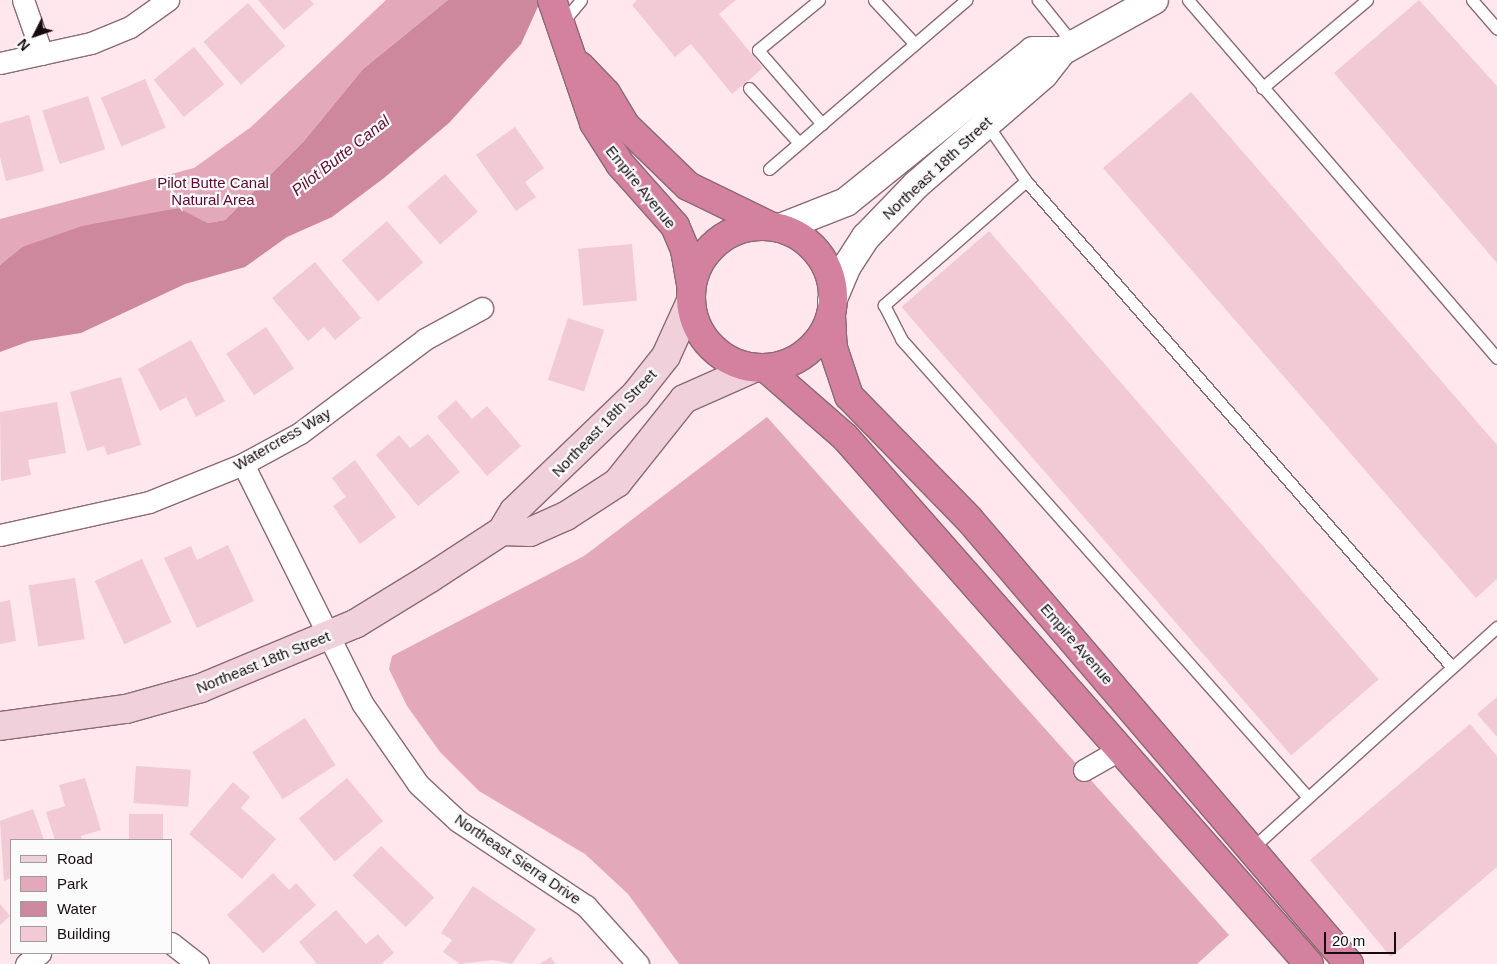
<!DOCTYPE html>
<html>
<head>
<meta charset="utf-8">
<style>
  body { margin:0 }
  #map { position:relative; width:1497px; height:964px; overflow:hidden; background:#ffe7ed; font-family:Helvetica,sans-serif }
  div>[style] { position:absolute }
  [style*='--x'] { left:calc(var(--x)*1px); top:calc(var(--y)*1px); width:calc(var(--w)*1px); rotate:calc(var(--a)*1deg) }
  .green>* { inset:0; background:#e3a9bb }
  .water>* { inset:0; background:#ce889e }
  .building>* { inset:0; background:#f1cad5; transform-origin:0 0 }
  .roads { filter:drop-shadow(1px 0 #8c6a74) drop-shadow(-1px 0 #8c6a74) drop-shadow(0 1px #8c6a74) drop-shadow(0 -1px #8c6a74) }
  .service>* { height:11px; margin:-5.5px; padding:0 5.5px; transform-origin:5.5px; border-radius:5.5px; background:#fff }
  .minor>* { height:21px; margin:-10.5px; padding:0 10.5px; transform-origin:10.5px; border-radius:10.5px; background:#fff }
  .tertiary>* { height:28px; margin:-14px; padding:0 14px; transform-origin:14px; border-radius:14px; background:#fff }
  .secondary>* { height:28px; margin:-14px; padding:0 14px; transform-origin:14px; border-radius:14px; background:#efd0db }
  .trunk>* { height:28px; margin:-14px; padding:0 14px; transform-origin:14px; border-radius:14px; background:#d4809f }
  .trunk>.ring { margin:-14px; padding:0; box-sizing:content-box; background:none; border:28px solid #d4809f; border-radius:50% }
  span { translate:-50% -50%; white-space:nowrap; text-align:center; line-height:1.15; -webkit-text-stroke:4.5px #fbfbfb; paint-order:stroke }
  .street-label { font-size:15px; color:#170b0f }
  .park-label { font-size:15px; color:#5e0931 }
  .water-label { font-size:16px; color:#600c33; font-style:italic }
  .legend { position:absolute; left:10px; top:839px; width:162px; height:115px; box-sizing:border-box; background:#fbfbfb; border:1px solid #a09b9d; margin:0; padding:6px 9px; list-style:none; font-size:15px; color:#170b0f }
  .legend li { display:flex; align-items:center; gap:10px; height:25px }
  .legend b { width:25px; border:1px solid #a09b9d }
  .north { position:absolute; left:10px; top:10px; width:50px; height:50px; -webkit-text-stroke:4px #fbfbfb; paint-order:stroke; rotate:229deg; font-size:14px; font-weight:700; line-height:20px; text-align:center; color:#170b0f }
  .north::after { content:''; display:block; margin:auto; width:18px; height:22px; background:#170b0f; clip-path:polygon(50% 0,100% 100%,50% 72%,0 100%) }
  .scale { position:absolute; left:1324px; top:932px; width:72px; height:22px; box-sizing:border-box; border:2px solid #170b0f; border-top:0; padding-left:6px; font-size:15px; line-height:18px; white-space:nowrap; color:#170b0f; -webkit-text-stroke:4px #fbfbfb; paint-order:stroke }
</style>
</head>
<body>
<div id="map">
  <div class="green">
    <div style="clip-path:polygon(386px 0,448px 0,363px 69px,304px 141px,225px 220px,208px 223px,177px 208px,22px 247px,0 265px,0 219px,194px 168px,251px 127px)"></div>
    <div style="clip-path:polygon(767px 417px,1229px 935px,1197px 964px,679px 964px,628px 894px,585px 854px,479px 791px,440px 752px,407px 706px,389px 669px,392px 656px,584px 556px)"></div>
  </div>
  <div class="water">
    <div style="clip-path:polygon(448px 0,541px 0,521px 44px,449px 123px,384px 178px,332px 217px,287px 237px,245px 267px,185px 284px,81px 333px,30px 341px,0 352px,0 265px,22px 247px,82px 226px,178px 208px,208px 223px,225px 220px,304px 141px,363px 69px)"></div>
  </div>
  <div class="building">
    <div style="clip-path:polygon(258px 0,310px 0,314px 4px,284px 30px)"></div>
    <div style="clip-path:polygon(637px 0,736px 0,719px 14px,763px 68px,732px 94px,691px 44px,675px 57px,632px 5px)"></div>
    <div style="clip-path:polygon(1419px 0,1497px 86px,1497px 263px,1334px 73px)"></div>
    <div style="left:248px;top:3px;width:57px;height:59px;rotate:49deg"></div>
    <div style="left:194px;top:47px;width:48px;height:52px;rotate:51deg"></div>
    <div style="left:145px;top:79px;width:53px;height:48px;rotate:67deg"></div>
    <div style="clip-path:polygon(1191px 92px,1497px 445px,1497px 579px,1476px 598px,1103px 168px)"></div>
    <div style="left:88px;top:96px;width:56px;height:48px;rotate:72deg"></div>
    <div style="clip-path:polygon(29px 115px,44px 171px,6px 181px,0 157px,0 123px)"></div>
    <div style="clip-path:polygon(515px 127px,544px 168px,525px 182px,536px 197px,516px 211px,476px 155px)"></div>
    <div style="left:445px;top:174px;width:50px;height:50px;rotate:49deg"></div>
    <div style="left:387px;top:221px;width:55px;height:60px;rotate:49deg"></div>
    <div style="left:989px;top:231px;width:594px;height:116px;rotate:49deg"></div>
    <div style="left:632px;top:244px;width:57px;height:54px;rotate:85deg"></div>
    <div style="clip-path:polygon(315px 262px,361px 318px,335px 340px,324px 327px,308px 341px,272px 298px)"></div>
    <div style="left:568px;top:318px;width:38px;height:65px;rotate:18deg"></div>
    <div style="left:266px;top:327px;width:50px;height:48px;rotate:56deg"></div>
    <div style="clip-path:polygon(191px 340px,225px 401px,196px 417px,186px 397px,160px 411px,138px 369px)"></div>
    <div style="clip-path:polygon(121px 377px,141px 445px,107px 455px,104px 446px,87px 451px,70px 392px)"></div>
    <div style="clip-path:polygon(456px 400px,472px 419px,487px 406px,521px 446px,487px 476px,437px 417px)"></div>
    <div style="clip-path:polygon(57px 402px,66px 453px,28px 460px,31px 475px,1px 481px,0 412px)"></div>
    <div style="clip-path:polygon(428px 434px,460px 472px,418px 506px,376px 455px,399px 435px,410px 448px)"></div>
    <div style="clip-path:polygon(355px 460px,396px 517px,360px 544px,333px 506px,346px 497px,332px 478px)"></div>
    <div style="clip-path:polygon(228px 545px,254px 601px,197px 628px,164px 558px,191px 546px,197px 560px)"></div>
    <div style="left:142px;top:559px;width:70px;height:52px;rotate:65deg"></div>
    <div style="left:75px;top:578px;width:62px;height:47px;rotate:81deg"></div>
    <div style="clip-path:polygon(10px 600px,16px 641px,0 644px,0 602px)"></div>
    <div style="clip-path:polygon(1497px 697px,1497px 737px,1477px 714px)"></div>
    <div style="left:305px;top:718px;width:56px;height:63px;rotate:57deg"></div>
    <div style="clip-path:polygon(1470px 724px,1497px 756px,1497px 867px,1391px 957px,1310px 860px)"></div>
    <div style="left:136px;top:766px;width:55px;height:37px;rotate:4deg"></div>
    <div style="clip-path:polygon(85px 778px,101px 830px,81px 836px,82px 840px,55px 840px,46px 812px,65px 806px,59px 785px)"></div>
    <div style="left:347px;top:778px;width:56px;height:63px;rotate:50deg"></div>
    <div style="clip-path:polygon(233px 782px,250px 797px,241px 808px,276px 839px,242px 879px,189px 834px)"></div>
    <div style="clip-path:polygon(33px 809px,44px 840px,11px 840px,11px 878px,4px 881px,0 821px)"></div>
    <div style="left:129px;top:814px;width:34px;height:26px"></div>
    <div style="left:381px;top:846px;width:74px;height:41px;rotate:44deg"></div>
    <div style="clip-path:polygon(273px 873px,289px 890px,296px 883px,316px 905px,263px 953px,227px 915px)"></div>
    <div style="clip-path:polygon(473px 886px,536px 929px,512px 964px,493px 960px,460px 964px,443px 952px,452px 940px,441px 933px)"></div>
    <div style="clip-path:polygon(0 904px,10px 916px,0 925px)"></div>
    <div style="clip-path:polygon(336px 910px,366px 944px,378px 934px,394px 953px,381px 964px,317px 964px,299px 942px)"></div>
    <div style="clip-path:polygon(551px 957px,555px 964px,539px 964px)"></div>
  </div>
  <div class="roads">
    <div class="service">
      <div style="--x:819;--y:0;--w:79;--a:140.7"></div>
      <div style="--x:758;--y:50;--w:98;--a:49.1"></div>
      <div style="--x:874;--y:0;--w:60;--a:47"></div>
      <div style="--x:1038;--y:0;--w:58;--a:51.3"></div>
      <div style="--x:1188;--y:0;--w:473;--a:49.2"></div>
      <div style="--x:1472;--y:0;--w:38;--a:49"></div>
      <div style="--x:561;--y:24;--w:31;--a:-50"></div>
      <div style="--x:749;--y:88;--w:74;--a:47.7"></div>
      <div style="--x:1262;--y:88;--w:137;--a:-40"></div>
      <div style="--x:986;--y:123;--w:70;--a:55.4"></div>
      <div style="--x:1026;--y:181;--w:645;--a:48.77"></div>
      <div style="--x:769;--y:169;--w:260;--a:-40.6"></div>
      <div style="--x:1026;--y:181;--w:189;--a:138.9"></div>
      <div style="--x:884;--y:305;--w:38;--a:63"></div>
      <div style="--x:901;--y:339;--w:610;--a:48.39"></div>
      <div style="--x:1250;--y:850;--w:333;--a:-42.1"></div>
    </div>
    <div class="minor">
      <div style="--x:23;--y:0;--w:57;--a:70.6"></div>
      <div style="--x:0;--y:63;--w:93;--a:-12.4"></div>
      <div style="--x:91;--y:43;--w:42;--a:-22.3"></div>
      <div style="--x:130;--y:27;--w:47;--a:-35.4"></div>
      <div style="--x:243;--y:464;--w:267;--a:63.5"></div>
      <div style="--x:362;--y:703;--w:98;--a:55.3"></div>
      <div style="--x:418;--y:784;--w:54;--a:42.8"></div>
      <div style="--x:458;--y:821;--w:154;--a:33.6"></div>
      <div style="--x:586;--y:906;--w:78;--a:48.1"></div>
      <div style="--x:0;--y:535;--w:153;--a:-12.5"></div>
      <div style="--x:149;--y:502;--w:101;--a:-22"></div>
      <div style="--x:243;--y:464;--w:65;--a:-28.5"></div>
      <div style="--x:300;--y:433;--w:156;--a:-36.9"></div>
      <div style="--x:425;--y:339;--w:65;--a:-28.5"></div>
      <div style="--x:1084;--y:770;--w:40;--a:-29.7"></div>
      <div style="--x:171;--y:943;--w:34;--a:38"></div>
      <div style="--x:26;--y:964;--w:18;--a:-38"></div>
    </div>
    <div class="tertiary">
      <div style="--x:780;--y:228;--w:71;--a:-21.5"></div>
      <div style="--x:846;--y:202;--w:240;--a:-38.9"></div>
      <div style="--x:1033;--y:51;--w:29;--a:0"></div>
      <div style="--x:832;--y:301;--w:38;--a:-67"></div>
      <div style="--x:847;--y:266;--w:35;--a:-57"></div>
      <div style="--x:866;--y:237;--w:72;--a:-46.1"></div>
      <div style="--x:916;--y:185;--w:169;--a:-40.9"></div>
      <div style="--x:1044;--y:74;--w:29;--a:-52"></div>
      <div style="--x:1062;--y:51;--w:105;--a:-29"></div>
    </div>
    <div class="secondary">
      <div style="--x:502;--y:531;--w:28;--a:2"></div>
      <div style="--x:530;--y:532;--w:39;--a:-24"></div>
      <div style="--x:566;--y:516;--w:61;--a:-32.9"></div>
      <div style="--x:617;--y:483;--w:107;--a:-51.4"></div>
      <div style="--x:684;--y:399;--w:77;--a:-23.9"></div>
      <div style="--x:0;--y:726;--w:127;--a:-7.7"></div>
      <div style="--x:126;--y:709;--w:78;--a:-15.6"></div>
      <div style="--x:201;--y:688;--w:167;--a:-22.6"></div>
      <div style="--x:355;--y:624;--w:88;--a:-31.5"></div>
      <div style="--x:430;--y:578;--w:86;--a:-33.1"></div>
      <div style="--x:502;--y:531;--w:23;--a:-59"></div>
      <div style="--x:514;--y:511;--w:169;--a:-43.8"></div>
      <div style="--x:636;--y:394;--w:48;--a:-51.7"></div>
      <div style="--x:666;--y:356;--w:58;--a:-65.6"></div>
    </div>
    <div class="trunk">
      <div style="--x:552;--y:0;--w:130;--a:71.1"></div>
      <div style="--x:594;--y:123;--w:49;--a:57.6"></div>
      <div style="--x:620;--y:164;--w:83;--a:48.4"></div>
      <div style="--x:675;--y:226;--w:26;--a:67"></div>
      <div style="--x:685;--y:250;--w:36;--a:80"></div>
      <div style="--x:580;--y:66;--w:37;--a:46"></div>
      <div style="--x:606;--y:93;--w:39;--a:59"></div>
      <div style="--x:626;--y:126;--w:86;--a:44.1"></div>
      <div style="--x:688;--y:186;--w:89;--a:26"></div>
      <div class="ring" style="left:691px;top:226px;width:114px;height:114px"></div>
      <div style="--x:831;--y:315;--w:33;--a:87"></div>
      <div style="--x:833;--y:348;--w:51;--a:71.6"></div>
      <div style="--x:849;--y:396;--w:172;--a:45.7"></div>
      <div style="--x:969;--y:519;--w:585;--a:49.5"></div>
      <div style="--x:767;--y:369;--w:103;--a:41.1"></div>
      <div style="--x:845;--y:437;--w:702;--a:48.64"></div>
    </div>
  </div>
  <div class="street-label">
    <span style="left:937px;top:168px;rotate:-43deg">Northeast 18th Street</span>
    <span style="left:641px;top:187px;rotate:51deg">Empire Avenue</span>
    <span style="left:604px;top:423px;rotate:-46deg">Northeast 18th Street</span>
    <span style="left:282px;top:439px;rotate:-30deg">Watercress Way</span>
    <span style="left:1077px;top:644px;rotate:49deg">Empire Avenue</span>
    <span style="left:263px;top:662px;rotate:-22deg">Northeast 18th Street</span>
    <span style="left:518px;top:859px;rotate:34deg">Northeast Sierra Drive</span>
  </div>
  <div class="park-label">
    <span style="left:213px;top:191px">Pilot Butte Canal<br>Natural Area</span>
  </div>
  <div class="water-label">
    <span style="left:341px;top:156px;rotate:-38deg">Pilot Butte Canal</span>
  </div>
  <ul class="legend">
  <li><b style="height:6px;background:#efd0db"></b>Road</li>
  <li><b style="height:14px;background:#e3a9bb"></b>Park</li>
  <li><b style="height:14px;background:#ce889e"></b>Water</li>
  <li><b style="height:14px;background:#f1cad5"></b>Building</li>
  </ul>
  <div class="north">N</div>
  <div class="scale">20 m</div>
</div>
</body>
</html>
